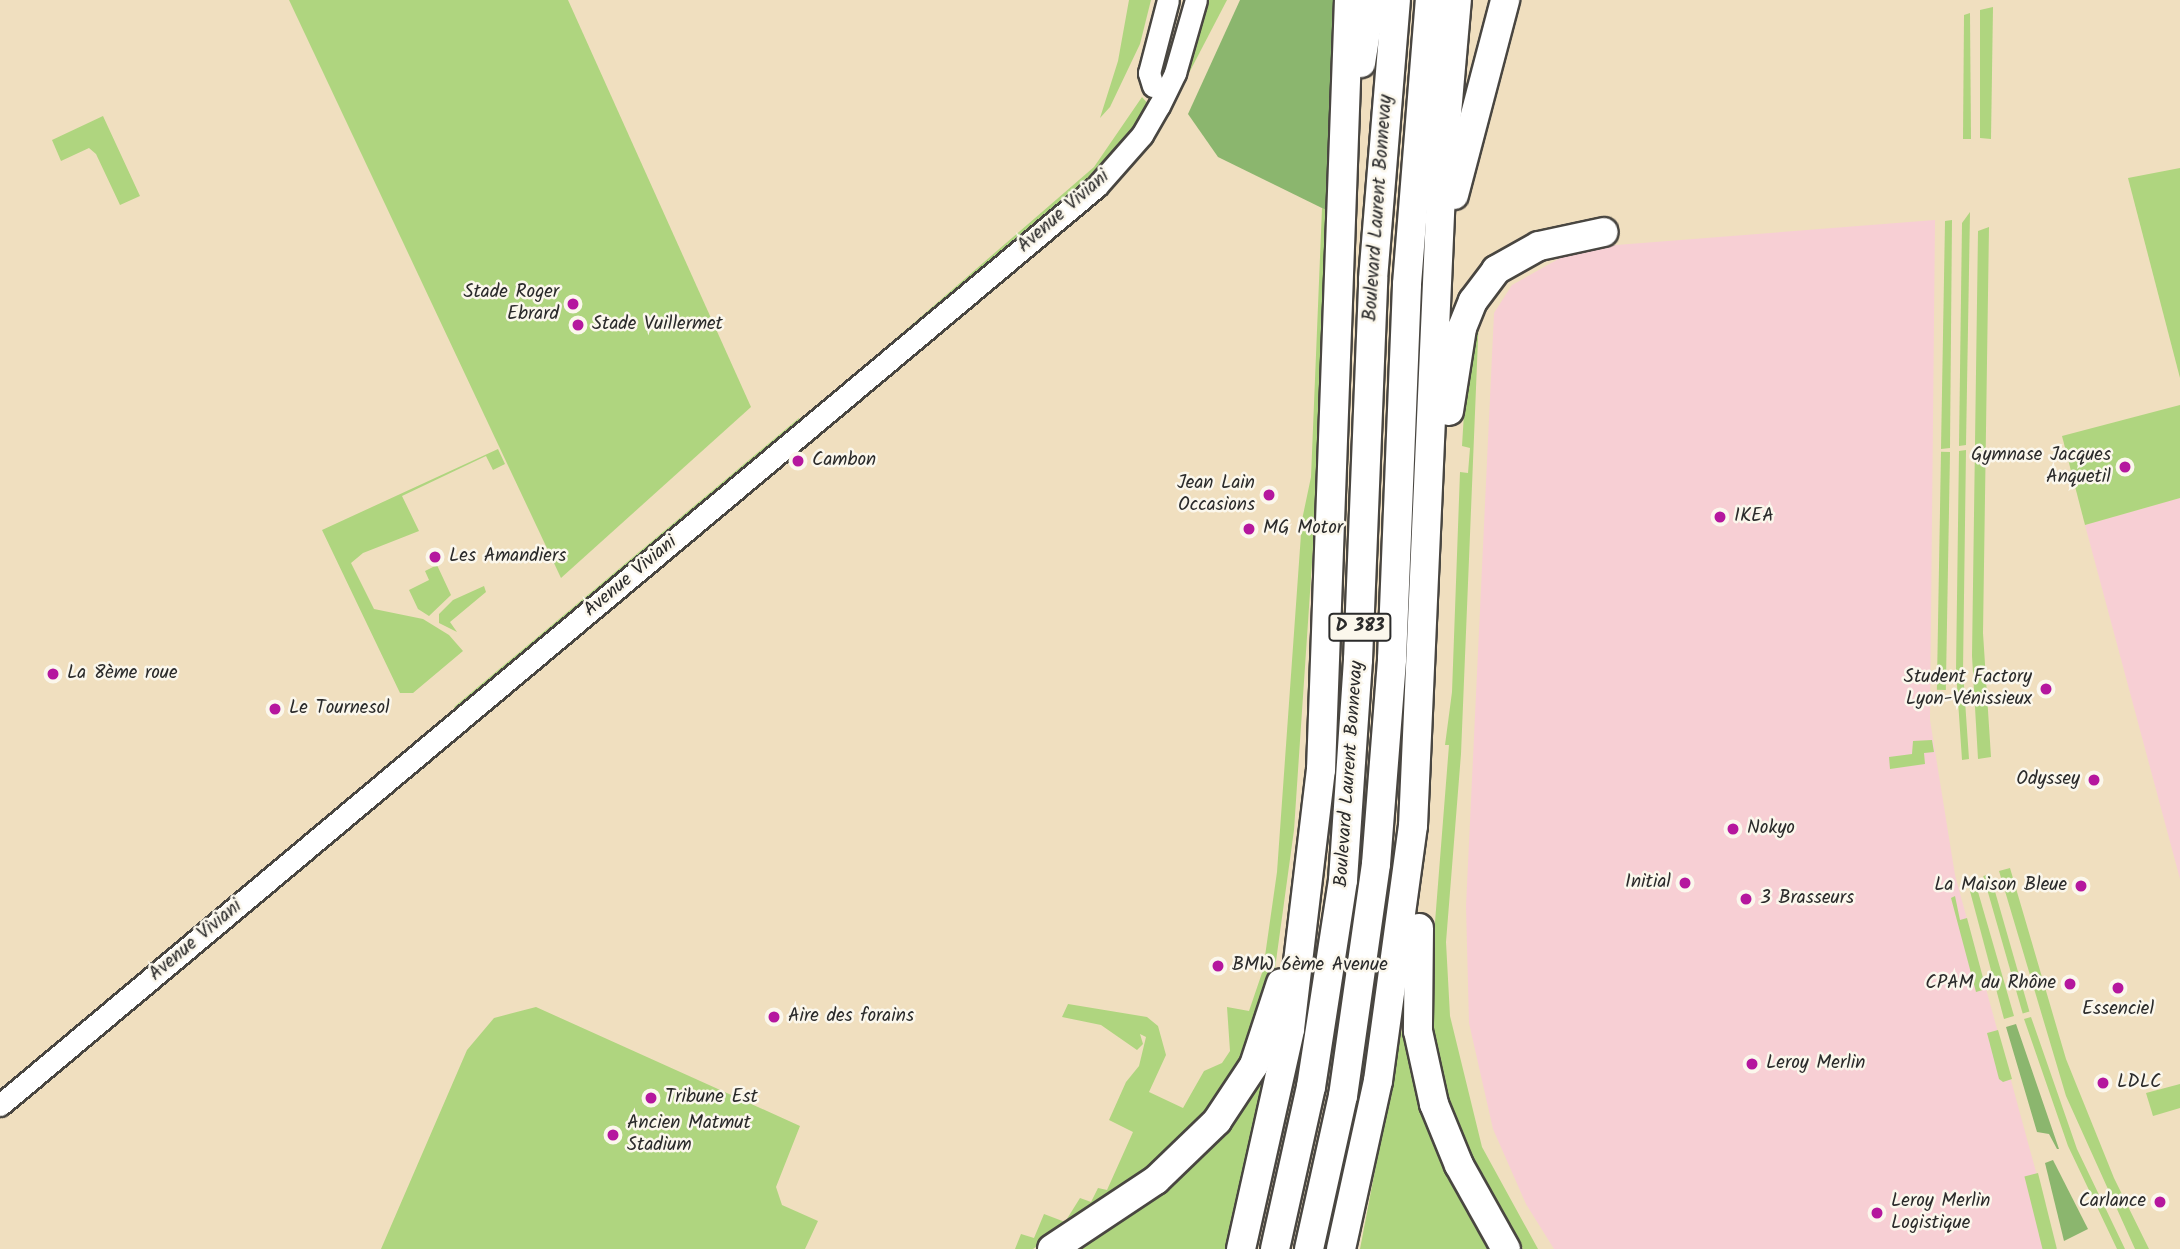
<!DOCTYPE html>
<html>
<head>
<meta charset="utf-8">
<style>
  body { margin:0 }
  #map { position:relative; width:2180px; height:1249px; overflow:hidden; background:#f0dfbf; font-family:Kalam,sans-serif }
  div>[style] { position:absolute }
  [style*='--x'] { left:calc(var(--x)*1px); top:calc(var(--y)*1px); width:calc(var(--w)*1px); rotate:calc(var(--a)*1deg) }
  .built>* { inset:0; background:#f7cfd4 }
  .green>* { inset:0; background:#afd57f; transform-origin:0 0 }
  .forest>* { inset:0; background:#8bb66e }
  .roads { filter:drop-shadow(2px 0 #494641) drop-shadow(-2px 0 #494641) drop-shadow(0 2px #494641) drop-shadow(0 -2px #494641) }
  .secondary>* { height:21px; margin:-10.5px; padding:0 10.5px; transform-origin:10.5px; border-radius:10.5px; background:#fff }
  .highway>* { height:28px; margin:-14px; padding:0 14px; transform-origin:14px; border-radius:14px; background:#fff }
  .dots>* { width:19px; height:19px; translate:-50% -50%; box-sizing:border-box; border:4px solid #fbf7ec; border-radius:50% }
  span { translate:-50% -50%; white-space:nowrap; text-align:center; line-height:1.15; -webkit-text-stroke:5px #fbf7ec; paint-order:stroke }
  .shield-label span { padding:2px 5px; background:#fbf7ec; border:2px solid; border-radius:5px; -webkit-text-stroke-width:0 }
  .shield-label { font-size:18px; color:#2b2b2b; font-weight:700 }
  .street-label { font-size:19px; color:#2b2b2b }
  .poi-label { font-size:19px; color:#2b2b2b }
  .right { translate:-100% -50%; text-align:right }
  .left { translate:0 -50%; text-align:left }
</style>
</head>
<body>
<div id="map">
  <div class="built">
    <div style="clip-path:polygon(1935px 220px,1930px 720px,1955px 875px,2057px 1249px,1554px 1249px,1526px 1204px,1493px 1129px,1469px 1023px,1466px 906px,1494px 313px,1512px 285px,1578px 248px)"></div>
    <div style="clip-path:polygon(2180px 498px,2180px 879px,2085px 525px)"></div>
  </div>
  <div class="green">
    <div style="clip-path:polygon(289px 0,568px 0,751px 407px,561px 578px)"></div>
    <div style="clip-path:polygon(1129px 0,1151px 0,1140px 44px,1110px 107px,1100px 118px,1118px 61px)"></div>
    <div style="clip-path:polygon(1206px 0,1227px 0,1189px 73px,1185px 72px)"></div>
    <div style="clip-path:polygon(1993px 7px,1991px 139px,1980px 138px,1980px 10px)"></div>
    <div style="clip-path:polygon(1970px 13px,1971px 139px,1963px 139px,1964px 15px)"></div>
    <div style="clip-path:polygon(1142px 97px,1150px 106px,1109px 162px,850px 378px,1094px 167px)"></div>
    <div style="clip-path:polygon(103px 116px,140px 196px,120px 205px,96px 154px,89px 148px,61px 161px,52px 140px)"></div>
    <div style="clip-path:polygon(2180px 168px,2180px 378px,2128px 178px)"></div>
    <div style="clip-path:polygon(1322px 208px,1328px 211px,1320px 444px,1294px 830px,1273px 983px,1231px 1085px,1151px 1171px,1033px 1249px,1015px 1249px,1021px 1234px,1034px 1238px,1044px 1214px,1065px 1222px,1080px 1198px,1091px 1202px,1098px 1188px,1107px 1190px,1133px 1132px,1109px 1120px,1126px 1082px,1139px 1066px,1146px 1037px,1140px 1034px,1143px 1044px,1137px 1050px,1101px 1025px,1062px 1017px,1068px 1004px,1147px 1017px,1158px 1026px,1166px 1055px,1149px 1092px,1183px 1108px,1204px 1071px,1222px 1063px,1230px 1051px,1227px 1007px,1249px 1011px,1263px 970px,1277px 872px,1302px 520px,1311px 477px)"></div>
    <div style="clip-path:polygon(1970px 212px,1966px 445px,1959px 446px,1962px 223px)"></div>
    <div style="clip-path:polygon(1952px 220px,1950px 448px,1941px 449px,1945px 221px)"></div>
    <div style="clip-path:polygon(1989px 227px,1983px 633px,1991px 757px,1978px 759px,1972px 656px,1978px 231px)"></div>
    <div style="clip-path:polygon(1479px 315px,1461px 754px,1446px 942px,1450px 1016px,1482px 1147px,1538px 1249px,1523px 1249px,1478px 1172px,1453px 1116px,1438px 1063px,1429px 998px,1449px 745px,1445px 745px,1452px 692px,1460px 472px,1468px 473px,1470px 448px,1462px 446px,1468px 347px)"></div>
    <div style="clip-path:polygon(2180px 405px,2180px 498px,2085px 525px,2062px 436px)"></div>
    <div style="clip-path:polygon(799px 418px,802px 422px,457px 710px,454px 707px)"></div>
    <div style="clip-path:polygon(498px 449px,505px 464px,493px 470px,486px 456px,402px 496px,419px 531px,363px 553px,351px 563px,374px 609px,423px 619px,449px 635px,463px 651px,413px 693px,400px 693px,322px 530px)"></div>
    <div style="clip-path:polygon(1966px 450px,1963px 671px,1969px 759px,1962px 760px,1956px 671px,1959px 451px)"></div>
    <div style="left:1950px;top:452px;width:238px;height:9px;rotate:91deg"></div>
    <div style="clip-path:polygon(437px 565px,451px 595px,429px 616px,418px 609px,409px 590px,429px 580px,425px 571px)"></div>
    <div style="clip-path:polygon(484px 586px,486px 592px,450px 622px,457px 632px,439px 623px,439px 614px,453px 600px)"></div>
    <div style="clip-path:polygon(1932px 740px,1934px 752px,1924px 753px,1925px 764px,1890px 769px,1889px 757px,1912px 754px,1913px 741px)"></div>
    <div style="left:386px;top:765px;width:4px;height:200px;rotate:45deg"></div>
    <div style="clip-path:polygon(2010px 868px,2066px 1059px,2114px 1178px,2149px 1249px,2135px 1249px,2066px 1096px,1999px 871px)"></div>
    <div style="left:1990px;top:874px;width:143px;height:7px;rotate:74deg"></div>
    <div style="clip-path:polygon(1974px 878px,2014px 1016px,2004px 1019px,1967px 880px)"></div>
    <div style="clip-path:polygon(1955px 896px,1960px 920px,1967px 918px,1986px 989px,1976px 992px,1951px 898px)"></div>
    <div style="clip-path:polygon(1407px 1003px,1497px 1249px,1360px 1249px)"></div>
    <div style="clip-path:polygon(536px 1007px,800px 1126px,776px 1187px,782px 1205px,818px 1221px,805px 1249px,381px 1249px,467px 1050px,494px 1018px)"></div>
    <div style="clip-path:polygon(2031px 1017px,2077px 1149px,2125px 1249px,2117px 1249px,2068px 1146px,2024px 1019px)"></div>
    <div style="clip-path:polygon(1998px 1030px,2012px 1079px,2003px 1082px,1999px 1079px,1987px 1033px)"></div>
    <div style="clip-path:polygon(1272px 1048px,1227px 1249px,1065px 1249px,1124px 1212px)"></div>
    <div style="clip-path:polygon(2180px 1084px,2180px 1108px,2153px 1116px,2146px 1093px)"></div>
    <div style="left:2038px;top:1173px;width:78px;height:14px;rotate:76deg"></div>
  </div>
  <div class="forest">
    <div style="clip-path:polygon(1240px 0,1339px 0,1328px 211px,1218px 157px,1188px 114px)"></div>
    <div style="clip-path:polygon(2016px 1024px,2059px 1149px,2057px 1149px,2049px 1134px,2037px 1132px,2006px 1027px)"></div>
    <div style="clip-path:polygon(2053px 1160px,2088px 1229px,2064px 1241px,2045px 1163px)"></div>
  </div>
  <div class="roads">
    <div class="secondary">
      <div style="--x:1153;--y:86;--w:14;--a:-107"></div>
      <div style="--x:1149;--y:73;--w:75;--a:-75.4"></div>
      <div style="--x:0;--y:1105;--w:1431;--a:-39.95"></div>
      <div style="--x:1097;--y:186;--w:68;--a:-48.6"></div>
      <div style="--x:1142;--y:135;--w:34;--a:-60"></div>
      <div style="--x:1159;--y:106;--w:37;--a:-64"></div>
      <div style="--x:1175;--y:73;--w:76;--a:-74"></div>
    </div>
    <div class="highway">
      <div style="--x:1361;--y:63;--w:64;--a:-81"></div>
      <div style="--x:1454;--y:195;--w:202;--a:-75.3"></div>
      <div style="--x:1449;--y:411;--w:84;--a:-81.1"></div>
      <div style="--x:1462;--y:328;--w:29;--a:-68"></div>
      <div style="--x:1473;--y:301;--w:39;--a:-53"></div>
      <div style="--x:1496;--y:270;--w:49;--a:-29.2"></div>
      <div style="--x:1539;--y:246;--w:66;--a:-12.2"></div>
      <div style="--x:1419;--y:928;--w:103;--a:90.6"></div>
      <div style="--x:1418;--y:1031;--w:75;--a:77.6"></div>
      <div style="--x:1434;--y:1104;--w:66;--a:67.7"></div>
      <div style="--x:1459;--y:1165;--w:96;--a:60.8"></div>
      <div style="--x:1052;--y:1249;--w:125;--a:-33.6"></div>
      <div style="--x:1156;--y:1180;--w:85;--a:-44"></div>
      <div style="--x:1217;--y:1121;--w:67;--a:-56.5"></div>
      <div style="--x:1254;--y:1065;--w:86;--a:-71.8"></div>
      <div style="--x:1241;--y:1249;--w:225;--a:-77.4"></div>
      <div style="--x:1290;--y:1029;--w:261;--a:-83.2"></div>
      <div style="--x:1321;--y:770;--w:771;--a:-87.92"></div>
      <div style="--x:1275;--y:1249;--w:166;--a:-77.5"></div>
      <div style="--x:1311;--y:1087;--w:209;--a:-81.2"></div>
      <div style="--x:1343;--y:880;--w:221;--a:-86.1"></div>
      <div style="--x:1358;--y:660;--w:381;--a:-87.7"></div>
      <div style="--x:1373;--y:279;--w:280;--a:-85.3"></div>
      <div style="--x:1309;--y:1249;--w:157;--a:-77.5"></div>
      <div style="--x:1343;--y:1096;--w:234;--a:-81.9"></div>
      <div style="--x:1376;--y:864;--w:206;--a:-85.5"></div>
      <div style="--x:1392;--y:659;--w:375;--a:-87.7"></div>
      <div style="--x:1407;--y:284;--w:285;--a:-85.4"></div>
      <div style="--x:1341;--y:1249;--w:172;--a:-77.6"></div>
      <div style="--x:1378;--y:1081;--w:257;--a:-82.2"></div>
      <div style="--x:1413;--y:826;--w:657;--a:-87.47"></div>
      <div style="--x:1442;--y:170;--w:171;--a:-85"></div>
    </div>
  </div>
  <div class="dots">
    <div style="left:573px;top:304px;background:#b5179e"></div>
    <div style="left:578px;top:325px;background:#b5179e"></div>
    <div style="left:798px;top:461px;background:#b5179e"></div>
    <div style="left:2125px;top:467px;background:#b5179e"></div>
    <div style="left:1269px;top:495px;background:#b5179e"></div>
    <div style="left:1720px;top:517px;background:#b5179e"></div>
    <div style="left:1249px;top:529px;background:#b5179e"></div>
    <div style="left:435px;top:557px;background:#b5179e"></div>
    <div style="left:53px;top:674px;background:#b5179e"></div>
    <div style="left:2046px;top:689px;background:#b5179e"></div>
    <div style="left:275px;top:709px;background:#b5179e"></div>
    <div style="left:2094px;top:780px;background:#b5179e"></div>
    <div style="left:1733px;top:829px;background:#b5179e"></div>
    <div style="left:1685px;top:883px;background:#b5179e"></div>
    <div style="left:2081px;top:886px;background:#b5179e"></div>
    <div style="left:1746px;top:899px;background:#b5179e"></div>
    <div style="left:1218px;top:966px;background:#b5179e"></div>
    <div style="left:2070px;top:984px;background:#b5179e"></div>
    <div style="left:2118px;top:988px;background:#b5179e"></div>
    <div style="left:774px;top:1017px;background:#b5179e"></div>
    <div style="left:1752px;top:1064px;background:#b5179e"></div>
    <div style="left:2103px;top:1083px;background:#b5179e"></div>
    <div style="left:651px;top:1098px;background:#b5179e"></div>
    <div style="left:613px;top:1135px;background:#b5179e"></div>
    <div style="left:2160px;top:1202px;background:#b5179e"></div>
    <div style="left:1877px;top:1213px;background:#b5179e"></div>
  </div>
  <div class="shield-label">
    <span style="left:1360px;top:627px">D 383</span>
  </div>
  <div class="street-label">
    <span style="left:1379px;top:208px;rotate:-86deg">Boulevard Laurent Bonnevay</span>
    <span style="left:1064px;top:212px;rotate:-41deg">Avenue Viviani</span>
    <span style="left:631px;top:577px;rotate:-40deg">Avenue Viviani</span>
    <span style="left:1350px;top:774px;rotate:-86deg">Boulevard Laurent Bonnevay</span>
    <span style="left:196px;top:941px;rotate:-40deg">Avenue Viviani</span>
  </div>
  <div class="poi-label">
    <span class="right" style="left:559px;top:304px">Stade Roger<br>Ebrard</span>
    <span class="left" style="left:592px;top:325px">Stade Vuillermet</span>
    <span class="right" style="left:2111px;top:467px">Gymnase Jacques<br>Anquetil</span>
    <span class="left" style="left:812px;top:461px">Cambon</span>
    <span class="right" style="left:1255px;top:495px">Jean Lain<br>Occasions</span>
    <span class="left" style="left:1734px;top:517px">IKEA</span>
    <span class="left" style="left:1263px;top:529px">MG Motor</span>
    <span class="left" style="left:449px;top:557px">Les Amandiers</span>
    <span class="left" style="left:67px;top:674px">La 8ème roue</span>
    <span class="right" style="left:2032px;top:689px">Student Factory<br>Lyon-Vénissieux</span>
    <span class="left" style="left:289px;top:709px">Le Tournesol</span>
    <span class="right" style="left:2080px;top:780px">Odyssey</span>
    <span class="left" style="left:1747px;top:829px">Nokyo</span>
    <span class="right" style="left:1671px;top:883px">Initial</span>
    <span class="right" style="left:2067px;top:886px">La Maison Bleue</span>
    <span class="left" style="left:1760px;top:899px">3 Brasseurs</span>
    <span class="left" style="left:1232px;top:966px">BMW 6ème Avenue</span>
    <span class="right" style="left:2056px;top:984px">CPAM du Rhône</span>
    <span style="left:2118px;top:1010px">Essenciel</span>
    <span class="left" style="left:788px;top:1017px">Aire des forains</span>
    <span class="left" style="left:1766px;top:1064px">Leroy Merlin</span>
    <span class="left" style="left:2117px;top:1083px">LDLC</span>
    <span class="left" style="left:665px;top:1098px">Tribune Est</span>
    <span class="left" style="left:627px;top:1135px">Ancien Matmut<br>Stadium</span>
    <span class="left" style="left:1891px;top:1213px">Leroy Merlin<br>Logistique</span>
    <span class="right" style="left:2146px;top:1202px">Carlance</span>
  </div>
</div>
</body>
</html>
